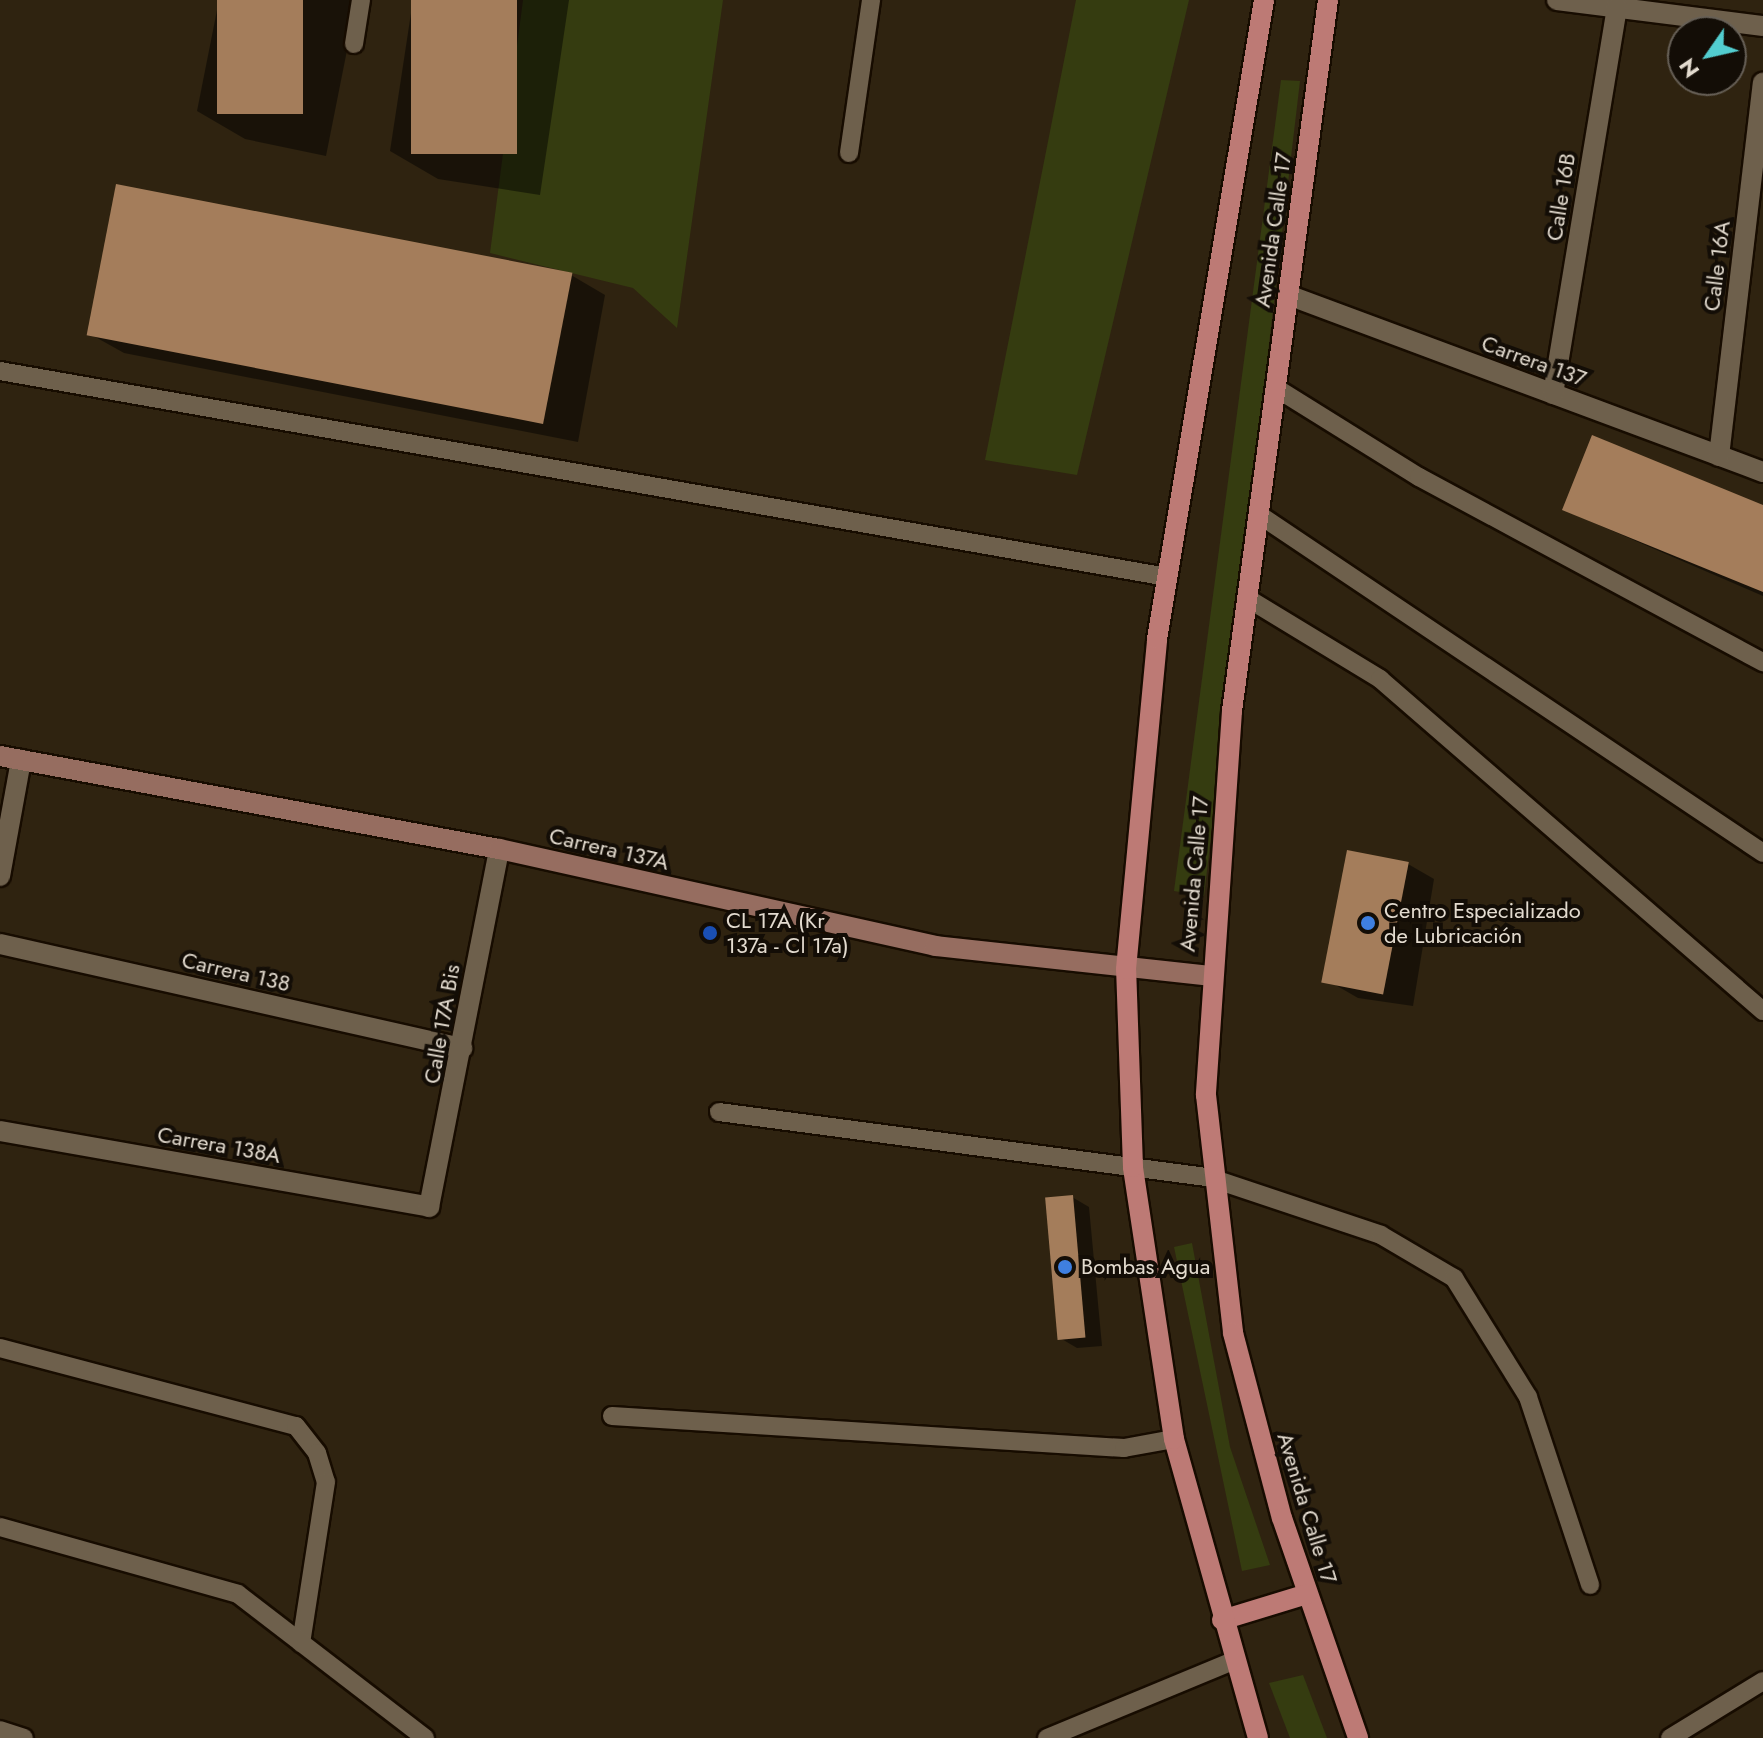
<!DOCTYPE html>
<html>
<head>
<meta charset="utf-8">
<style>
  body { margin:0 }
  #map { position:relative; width:1763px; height:1738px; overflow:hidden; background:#2f2310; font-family:Jost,sans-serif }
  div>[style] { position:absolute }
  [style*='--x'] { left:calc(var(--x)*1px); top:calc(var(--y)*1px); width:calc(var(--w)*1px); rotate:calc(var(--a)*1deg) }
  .green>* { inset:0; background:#353c10 }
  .shadow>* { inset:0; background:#0007 }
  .building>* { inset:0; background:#a47d5b; transform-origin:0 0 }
  .roads { filter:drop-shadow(2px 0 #170c00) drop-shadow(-2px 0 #170c00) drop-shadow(0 2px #170c00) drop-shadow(0 -2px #170c00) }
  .lane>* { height:18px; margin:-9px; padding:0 9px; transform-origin:9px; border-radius:9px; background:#6e604c }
  .street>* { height:20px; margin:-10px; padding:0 10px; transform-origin:10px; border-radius:10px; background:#6e604c }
  .secondary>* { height:20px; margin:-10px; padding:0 10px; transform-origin:10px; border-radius:10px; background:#966d60 }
  .primary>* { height:20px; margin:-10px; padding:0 10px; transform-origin:10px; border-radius:10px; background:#bd7a75 }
  .dots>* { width:22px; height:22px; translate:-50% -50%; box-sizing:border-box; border:4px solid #130d06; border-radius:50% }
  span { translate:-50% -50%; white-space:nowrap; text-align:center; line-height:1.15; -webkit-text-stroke:8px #130d06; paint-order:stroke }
  .street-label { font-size:22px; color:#e3dbcf }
  .poi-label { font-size:22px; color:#e3dbcf }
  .left { translate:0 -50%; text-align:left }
  .north { position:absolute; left:1667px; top:16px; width:80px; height:80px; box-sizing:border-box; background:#130d06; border:2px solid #665f56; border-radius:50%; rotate:236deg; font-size:22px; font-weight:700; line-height:32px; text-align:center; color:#e3dbcf }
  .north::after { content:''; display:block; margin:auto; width:28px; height:36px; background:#52cdcf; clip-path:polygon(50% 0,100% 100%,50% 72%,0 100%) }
</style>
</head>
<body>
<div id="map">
  <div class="green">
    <div style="clip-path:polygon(523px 0,723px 0,677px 328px,633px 288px,490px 253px)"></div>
    <div style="clip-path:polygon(1076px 0,1189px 0,1077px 475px,985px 460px)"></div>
    <div style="clip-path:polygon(1281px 80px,1300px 81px,1204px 896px,1174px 891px)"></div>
    <div style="clip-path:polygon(1192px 1243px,1230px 1447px,1270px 1565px,1242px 1571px,1174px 1247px)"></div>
    <div style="clip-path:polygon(1303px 1675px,1327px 1738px,1290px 1738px,1269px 1683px)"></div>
  </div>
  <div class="shadow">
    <div style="clip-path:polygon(219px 0,357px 0,326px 156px,245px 139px,197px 111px)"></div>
    <div style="clip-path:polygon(413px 0,569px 0,540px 195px,438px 179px,390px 151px)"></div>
    <div style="clip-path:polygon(571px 275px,605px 295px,578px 442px,124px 353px,90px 334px)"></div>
    <div style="clip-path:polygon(1763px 507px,1763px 596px,1564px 510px)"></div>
    <div style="clip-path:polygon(1408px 864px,1434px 879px,1413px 1006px,1358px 998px,1332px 983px)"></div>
    <div style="clip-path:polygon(1072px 1197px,1089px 1207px,1102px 1346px,1077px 1348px,1060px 1338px)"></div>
  </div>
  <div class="building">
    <div style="left:217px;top:0;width:86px;height:114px"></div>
    <div style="left:411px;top:0;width:106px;height:154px"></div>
    <div style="left:116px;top:184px;width:465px;height:154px;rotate:11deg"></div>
    <div style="clip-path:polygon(1592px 435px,1763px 505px,1763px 592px,1562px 510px)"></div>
    <div style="left:1347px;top:850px;width:63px;height:135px;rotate:11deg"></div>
    <div style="left:1073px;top:1195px;width:143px;height:28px;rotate:85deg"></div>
  </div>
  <div class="roads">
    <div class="lane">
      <div style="--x:354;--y:44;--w:45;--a:-81"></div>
      <div style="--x:849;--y:153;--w:155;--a:-81.8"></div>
      <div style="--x:0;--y:371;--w:1185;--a:10.01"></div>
      <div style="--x:1276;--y:388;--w:168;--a:31.9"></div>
      <div style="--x:1419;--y:477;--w:391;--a:28.3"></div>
      <div style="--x:1258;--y:514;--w:608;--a:33.87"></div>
      <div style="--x:1247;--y:598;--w:156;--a:31.3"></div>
      <div style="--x:1380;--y:679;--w:507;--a:40.92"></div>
      <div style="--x:719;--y:1112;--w:496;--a:7.6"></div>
      <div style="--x:1211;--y:1178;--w:179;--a:18.5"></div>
      <div style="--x:1381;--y:1235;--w:85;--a:30.5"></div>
      <div style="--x:1454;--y:1278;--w:140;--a:58.1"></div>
      <div style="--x:1528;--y:1397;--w:198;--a:71.7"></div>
      <div style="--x:0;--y:1348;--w:306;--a:14.8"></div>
      <div style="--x:296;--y:1426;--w:34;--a:52"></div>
      <div style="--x:317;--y:1453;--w:30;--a:73"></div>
      <div style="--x:326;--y:1482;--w:163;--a:98.8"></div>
      <div style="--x:612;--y:1416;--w:513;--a:3.58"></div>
      <div style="--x:1124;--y:1448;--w:51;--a:-10.2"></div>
      <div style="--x:0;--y:1527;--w:247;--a:15.7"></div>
      <div style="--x:238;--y:1594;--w:236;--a:37.6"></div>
      <div style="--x:0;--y:1730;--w:25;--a:18"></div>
      <div style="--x:1047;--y:1738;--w:204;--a:-22.5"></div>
      <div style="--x:1670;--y:1738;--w:109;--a:-31.5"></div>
    </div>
    <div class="street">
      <div style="--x:1557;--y:0;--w:208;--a:7.2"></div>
      <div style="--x:1288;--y:295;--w:507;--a:20.44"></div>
      <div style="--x:1553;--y:394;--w:392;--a:-80.6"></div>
      <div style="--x:1719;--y:456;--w:376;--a:-83.3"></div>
      <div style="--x:0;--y:876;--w:118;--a:-79.7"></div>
      <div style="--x:0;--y:944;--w:474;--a:12.7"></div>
      <div style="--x:0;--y:1131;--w:436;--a:10"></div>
      <div style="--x:429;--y:1207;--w:365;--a:-78.9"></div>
    </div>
    <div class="secondary">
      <div style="--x:0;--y:756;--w:508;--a:10.56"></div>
      <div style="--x:499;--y:849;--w:447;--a:12.5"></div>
      <div style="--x:935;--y:946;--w:276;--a:6.2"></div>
    </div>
    <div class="primary">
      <div style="--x:1328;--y:0;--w:717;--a:97.69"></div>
      <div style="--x:1232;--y:711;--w:385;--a:93.9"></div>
      <div style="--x:1206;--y:1095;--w:240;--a:83.5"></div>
      <div style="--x:1233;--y:1333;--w:191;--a:75.2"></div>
      <div style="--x:1282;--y:1518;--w:233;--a:70.9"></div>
      <div style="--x:1222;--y:1620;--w:89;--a:-17"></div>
      <div style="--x:1258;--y:1738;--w:311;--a:-105.7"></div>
      <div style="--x:1174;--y:1439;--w:275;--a:-98.6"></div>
      <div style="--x:1133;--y:1167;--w:198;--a:-92"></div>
      <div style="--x:1126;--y:969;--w:331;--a:-84.6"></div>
      <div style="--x:1157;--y:639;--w:648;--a:-80.49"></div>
    </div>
  </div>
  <div class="dots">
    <div style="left:1368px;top:923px;background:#3f7fe0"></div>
    <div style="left:710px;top:933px;background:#1a4fb4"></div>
    <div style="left:1065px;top:1267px;background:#3f7fe0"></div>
  </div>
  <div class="street-label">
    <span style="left:1561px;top:197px;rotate:-81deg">Calle 16B</span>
    <span style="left:1273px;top:230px;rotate:-82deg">Avenida Calle 17</span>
    <span style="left:1717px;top:266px;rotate:-83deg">Calle 16A</span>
    <span style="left:1534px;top:361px;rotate:20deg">Carrera 137</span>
    <span style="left:609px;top:849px;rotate:13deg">Carrera 137A</span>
    <span style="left:1194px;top:874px;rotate:-85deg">Avenida Calle 17</span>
    <span style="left:236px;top:972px;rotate:13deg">Carrera 138</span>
    <span style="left:442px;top:1024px;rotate:-80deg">Calle 17A Bis</span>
    <span style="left:219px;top:1145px;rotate:10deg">Carrera 138A</span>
    <span style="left:1307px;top:1508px;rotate:73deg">Avenida Calle 17</span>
  </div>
  <div class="poi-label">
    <span class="left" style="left:1384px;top:923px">Centro Especializado<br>de Lubricación</span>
    <span class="left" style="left:726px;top:933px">CL 17A (Kr<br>137a - Cl 17a)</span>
    <span class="left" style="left:1081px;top:1267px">Bombas Agua</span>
  </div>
  <div class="north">N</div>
</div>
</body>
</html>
